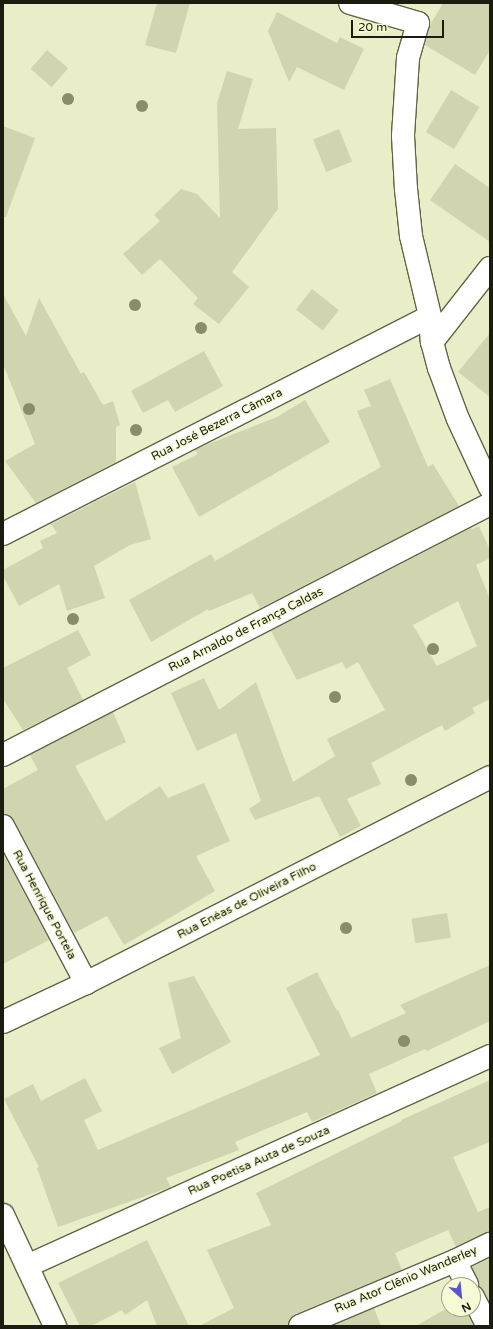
<!DOCTYPE html>
<html>
<head>
<meta charset="utf-8">
<style>
  body { margin:0 }
  #map { position:relative; width:493px; height:1329px; overflow:hidden; background:#e9eec8; font-family:"Varela Round",sans-serif }
  div>[style] { position:absolute }
  [style*='--x'] { left:calc(var(--x)*1px); top:calc(var(--y)*1px); width:calc(var(--w)*1px); rotate:calc(var(--a)*1deg) }
  .building>* { inset:0; background:#d0d4af; transform-origin:0 0 }
  .roads { filter:drop-shadow(1px 0 #616544) drop-shadow(-1px 0 #616544) drop-shadow(0 1px #616544) drop-shadow(0 -1px #616544) }
  .minor>* { height:22px; margin:-11px; padding:0 11px; transform-origin:11px; border-radius:11px; background:#fff }
  .trees>* { width:12px; height:12px; margin:-6px; border-radius:50%; background:#898d68 }
  span { translate:-50% -50%; white-space:nowrap; text-align:center; line-height:1.15; -webkit-text-stroke:3px #f6fbd5; paint-order:stroke }
  .street-label { font-size:12px; color:#1b1c0f }
  .frame { position:absolute; inset:0; border:4px solid #1b1c0f; pointer-events:none }
  .north { position:absolute; left:441px; top:1277px; width:40px; height:40px; box-sizing:border-box; background:#f6fbd5; border:1px solid #9ea286; border-radius:50%; rotate:153deg; font-size:11px; font-weight:700; line-height:16px; text-align:center; color:#1b1c0f }
  .north::after { content:''; display:block; margin:auto; width:14px; height:18px; background:#5b55cd; clip-path:polygon(50% 0,100% 100%,50% 72%,0 100%) }
  .scale { position:absolute; left:351px; top:20px; width:93px; height:18px; box-sizing:border-box; border:2px solid #1b1c0f; border-top:0; padding-left:5px; font-size:12px; line-height:14px; white-space:nowrap; color:#1b1c0f; -webkit-text-stroke:3px #f6fbd5; paint-order:stroke }
</style>
</head>
<body>
<div id="map">
  <div class="building">
    <div style="clip-path:polygon(157px 3px,190px 3px,176px 53px,145px 45px)"></div>
    <div style="clip-path:polygon(443px 3px,490px 3px,490px 50px,475px 75px,425px 45px,430px 25px)"></div>
    <div style="clip-path:polygon(277px 12px,337px 43px,340px 37px,364px 49px,344px 90px,297px 67px,289px 82px,268px 31px)"></div>
    <div style="left:47px;top:50px;width:28px;height:25px;rotate:41deg"></div>
    <div style="clip-path:polygon(227px 71px,253px 79px,238px 129px,276px 128px,278px 209px,232px 272px,249px 287px,219px 324px,193px 304px,198px 298px,160px 259px,142px 275px,123px 254px,160px 221px,154px 215px,181px 189px,197px 194px,220px 218px,217px 103px)"></div>
    <div style="left:451px;top:90px;width:33px;height:49px;rotate:31deg"></div>
    <div style="clip-path:polygon(3px 126px,35px 138px,6px 217px,3px 217px)"></div>
    <div style="left:339px;top:129px;width:35px;height:28px;rotate:68deg"></div>
    <div style="clip-path:polygon(455px 164px,490px 188px,490px 242px,430px 200px)"></div>
    <div style="left:312px;top:289px;width:34px;height:26px;rotate:38deg"></div>
    <div style="clip-path:polygon(3px 294px,26px 336px,39px 298px,81px 374px,84px 372px,103px 405px,113px 401px,120px 425px,116px 427px,116px 462px,36px 503px,5px 461px,35px 444px,3px 364px)"></div>
    <div style="clip-path:polygon(490px 333px,490px 397px,458px 372px)"></div>
    <div style="clip-path:polygon(204px 351px,223px 386px,175px 412px,168px 400px,143px 413px,131px 391px)"></div>
    <div style="clip-path:polygon(390px 379px,428px 467px,433px 464px,459px 506px,260px 608px,252px 593px,209px 611px,208px 609px,151px 642px,129px 600px,211px 554px,215px 561px,381px 467px,357px 411px,371px 406px,364px 390px)"></div>
    <div style="clip-path:polygon(305px 400px,330px 442px,199px 517px,172px 467px,198px 454px,195px 450px,206px 445px,277px 417px)"></div>
    <div style="clip-path:polygon(135px 482px,151px 539px,130px 545px,94px 566px,105px 598px,67px 611px,59px 584px,19px 606px,3px 576px,3px 570px,43px 548px,40px 541px,57px 533px,51px 524px)"></div>
    <div style="clip-path:polygon(evenodd,479px 526px,490px 550px,490px 558px,476px 565px,490px 599px,490px 699px,472px 708px,475px 713px,445px 731px,442px 725px,371px 763px,381px 784px,347px 799px,361px 826px,340px 837px,319px 796px,255px 820px,249px 809px,261px 801px,236px 733px,197px 751px,171px 693px,204px 678px,219px 710px,256px 682px,293px 782px,335px 756px,327px 739px,385px 710px,358px 662px,346px 669px,342px 662px,297px 680px,271px 631px,471px 528px,472px 529px,479px 526px,458px 601px,477px 646px,437px 666px,413px 625px,458px 601px)"></div>
    <div style="clip-path:polygon(78px 630px,91px 655px,67px 668px,83px 700px,23px 730px,3px 699px,3px 668px)"></div>
    <div style="clip-path:polygon(113px 712px,126px 742px,75px 766px,106px 821px,160px 786px,168px 798px,204px 783px,230px 841px,196px 856px,215px 891px,124px 945px,107px 916px,74px 933px,14px 820px,9px 815px,3px 814px,3px 789px,38px 770px,30px 755px)"></div>
    <div style="clip-path:polygon(3px 853px,49px 940px,3px 964px)"></div>
    <div style="left:447px;top:913px;width:25px;height:36px;rotate:81deg"></div>
    <div style="clip-path:polygon(490px 965px,490px 1021px,427px 1051px,425px 1049px,369px 1074px,377px 1093px,312px 1122px,307px 1112px,235px 1142px,239px 1150px,166px 1178px,171px 1187px,58px 1227px,37px 1168px,39px 1167px,4px 1099px,33px 1084px,41px 1101px,85px 1078px,102px 1111px,84px 1120px,98px 1150px,320px 1055px,286px 988px,317px 972px,337px 1011px,338px 1010px,351px 1038px,406px 1013px,400px 1005px)"></div>
    <div style="clip-path:polygon(194px 976px,231px 1042px,172px 1074px,159px 1048px,181px 1038px,168px 983px)"></div>
    <div style="clip-path:polygon(490px 1080px,490px 1142px,453px 1157px,478px 1212px,490px 1207px,490px 1232px,456px 1247px,448px 1230px,395px 1253px,402px 1270px,295px 1314px,290px 1319px,288px 1326px,199px 1326px,234px 1308px,207px 1250px,271px 1225px,256px 1193px,402px 1121px,401px 1120px)"></div>
    <div style="clip-path:polygon(147px 1240px,189px 1326px,157px 1326px,147px 1300px,125px 1315px,122px 1310px,91px 1326px,80px 1326px,58px 1283px)"></div>
    <div style="clip-path:polygon(490px 1258px,490px 1303px,479px 1286px,472px 1267px)"></div>
    <div style="clip-path:polygon(449px 1307px,449px 1309px,465px 1309px,474px 1326px,416px 1326px)"></div>
    <div style="clip-path:polygon(374px 1308px,381px 1326px,332px 1326px)"></div>
  </div>
  <div class="roads">
    <div class="minor">
      <div style="--x:350;--y:3;--w:71;--a:16.4"></div>
      <div style="--x:418;--y:23;--w:36;--a:106"></div>
      <div style="--x:408;--y:58;--w:78;--a:93.7"></div>
      <div style="--x:403;--y:136;--w:53;--a:86.8"></div>
      <div style="--x:406;--y:189;--w:47;--a:83.9"></div>
      <div style="--x:411;--y:236;--w:82;--a:76.6"></div>
      <div style="--x:430;--y:316;--w:26;--a:86"></div>
      <div style="--x:432;--y:342;--w:27;--a:75"></div>
      <div style="--x:439;--y:368;--w:54;--a:69.6"></div>
      <div style="--x:458;--y:419;--w:76;--a:65.1"></div>
      <div style="--x:432;--y:342;--w:94;--a:-51.9"></div>
      <div style="--x:3;--y:534;--w:479;--a:-27"></div>
      <div style="--x:3;--y:755;--w:548;--a:-27.27"></div>
      <div style="--x:3;--y:826;--w:178;--a:62.1"></div>
      <div style="--x:3;--y:1022;--w:92;--a:-25.2"></div>
      <div style="--x:86;--y:983;--w:453;--a:-27"></div>
      <div style="--x:3;--y:1215;--w:123;--a:64.9"></div>
      <div style="--x:455;--y:1261;--w:27;--a:63"></div>
      <div style="--x:27;--y:1266;--w:508;--a:-24.4"></div>
      <div style="--x:473;--y:1297;--w:33;--a:63"></div>
      <div style="--x:300;--y:1326;--w:168;--a:-22.8"></div>
      <div style="--x:455;--y:1261;--w:39;--a:-26"></div>
    </div>
  </div>
  <div class="trees">
    <div style="left:68px;top:99px"></div>
    <div style="left:142px;top:106px"></div>
    <div style="left:135px;top:305px"></div>
    <div style="left:201px;top:328px"></div>
    <div style="left:29px;top:409px"></div>
    <div style="left:136px;top:430px"></div>
    <div style="left:73px;top:619px"></div>
    <div style="left:433px;top:649px"></div>
    <div style="left:335px;top:697px"></div>
    <div style="left:411px;top:780px"></div>
    <div style="left:346px;top:928px"></div>
    <div style="left:404px;top:1041px"></div>
  </div>
  <div class="street-label">
    <span style="left:217px;top:425px;rotate:-27deg">Rua José Bezerra Câmara</span>
    <span style="left:246px;top:630px;rotate:-27deg">Rua Arnaldo de França Caldas</span>
    <span style="left:247px;top:901px;rotate:-27deg">Rua Enéas de Oliveira Filho</span>
    <span style="left:44px;top:905px;rotate:62deg">Rua Henrique Portela</span>
    <span style="left:259px;top:1161px;rotate:-24deg">Rua Poetisa Auta de Souza</span>
    <span style="left:406px;top:1280px;rotate:-23deg">Rua Ator Clênio Wanderley</span>
  </div>
  <div class="frame"></div>
  <div class="north">N</div>
  <div class="scale">20 m</div>
</div>
</body>
</html>
